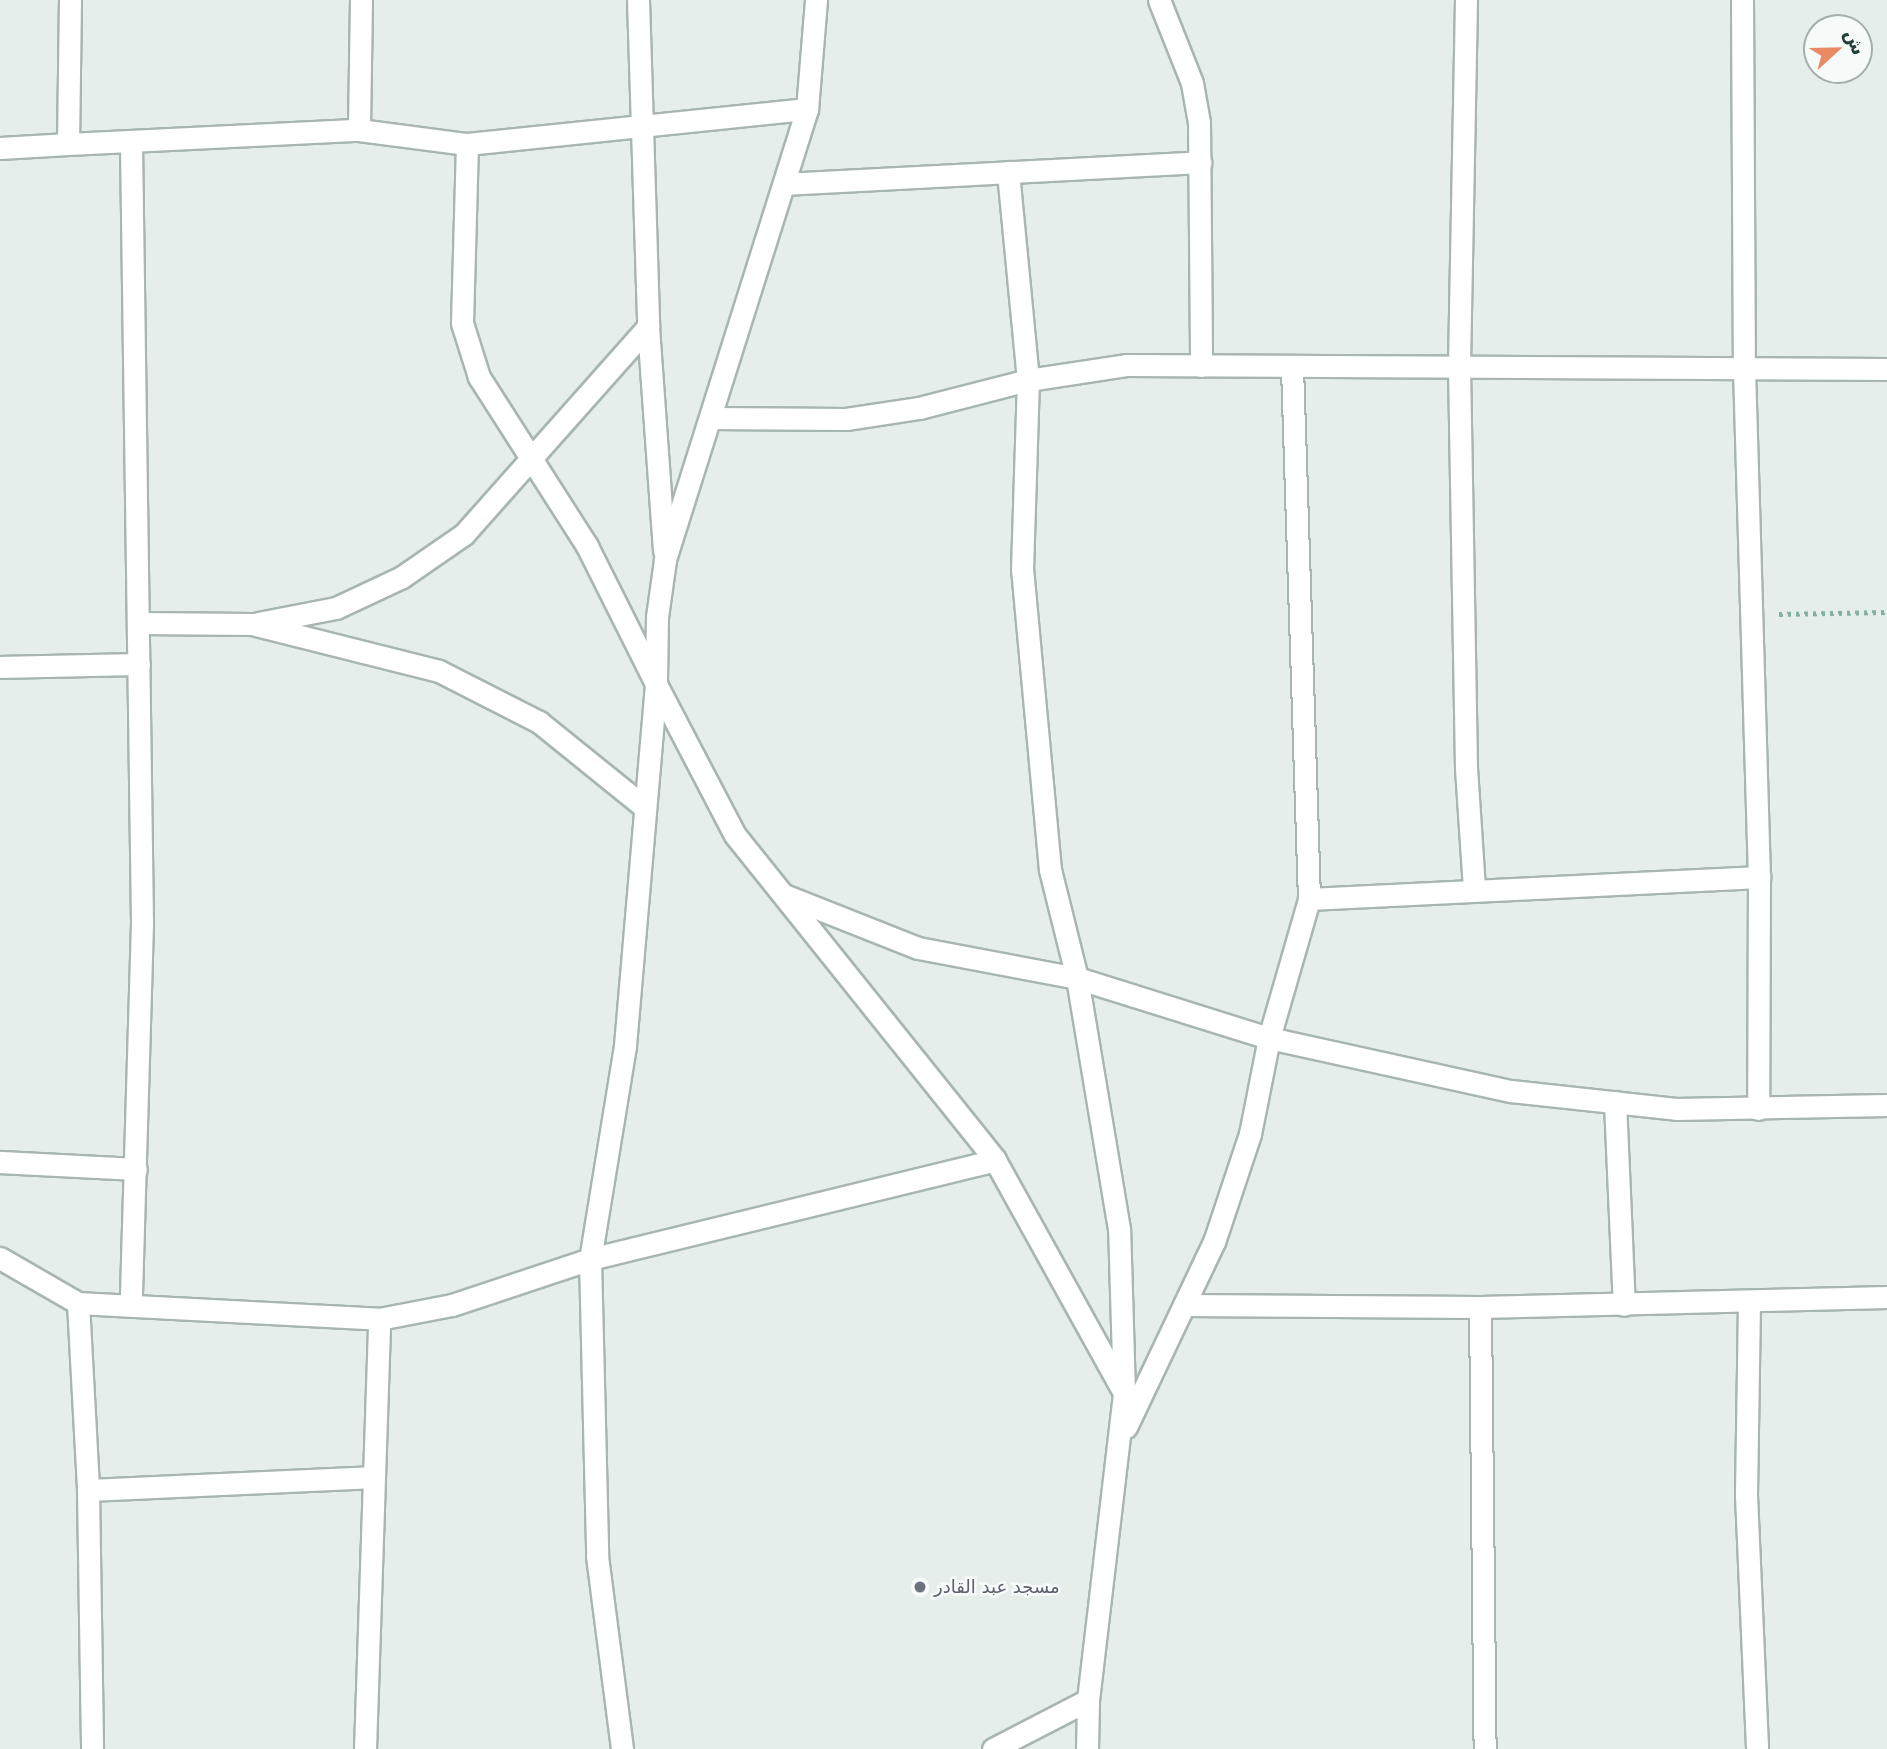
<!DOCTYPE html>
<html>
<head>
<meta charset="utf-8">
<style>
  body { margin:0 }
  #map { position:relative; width:1887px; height:1749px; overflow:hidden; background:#e5eeea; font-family:"DejaVu Sans",Vazirmatn,sans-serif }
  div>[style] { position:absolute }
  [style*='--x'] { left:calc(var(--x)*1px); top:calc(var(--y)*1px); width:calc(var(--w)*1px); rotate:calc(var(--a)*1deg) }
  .path>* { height:4.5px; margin-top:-2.25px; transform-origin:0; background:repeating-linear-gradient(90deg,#87b0a4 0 3.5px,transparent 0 8.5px) }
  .roads { filter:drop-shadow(2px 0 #a8b6b1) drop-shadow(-2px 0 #a8b6b1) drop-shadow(0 2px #a8b6b1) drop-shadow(0 -2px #a8b6b1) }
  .minor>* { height:21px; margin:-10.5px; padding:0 10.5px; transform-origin:10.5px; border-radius:10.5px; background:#fff }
  .dots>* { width:19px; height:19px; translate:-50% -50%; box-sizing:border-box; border:4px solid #f6faf8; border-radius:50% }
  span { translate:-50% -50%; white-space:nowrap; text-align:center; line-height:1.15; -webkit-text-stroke:5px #f6faf8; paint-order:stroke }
  .worship-label { font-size:18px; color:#5b616d }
  .left { translate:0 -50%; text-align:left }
  .north { position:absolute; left:1803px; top:14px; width:70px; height:70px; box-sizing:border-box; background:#f6faf8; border:2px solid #a2afac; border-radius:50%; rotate:68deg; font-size:19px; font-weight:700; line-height:28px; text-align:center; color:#253f39 }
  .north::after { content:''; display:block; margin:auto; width:24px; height:32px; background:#ec8965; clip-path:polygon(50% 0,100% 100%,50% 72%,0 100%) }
</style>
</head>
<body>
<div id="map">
  <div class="path">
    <div style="--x:1779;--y:614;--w:108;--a:-1.1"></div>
  </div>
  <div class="roads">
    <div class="minor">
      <div style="--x:70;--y:0;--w:144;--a:90.8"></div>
      <div style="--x:68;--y:144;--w:291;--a:-2.8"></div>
      <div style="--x:361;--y:0;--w:130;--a:90.9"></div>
      <div style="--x:359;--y:130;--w:109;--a:7.4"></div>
      <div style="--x:467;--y:144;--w:342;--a:-5.9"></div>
      <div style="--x:638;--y:0;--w:327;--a:88.2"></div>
      <div style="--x:648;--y:327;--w:224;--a:85.9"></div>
      <div style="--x:816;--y:0;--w:109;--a:94.7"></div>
      <div style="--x:807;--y:109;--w:473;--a:107.5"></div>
      <div style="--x:665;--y:560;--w:58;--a:98"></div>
      <div style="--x:657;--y:617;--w:67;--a:90.9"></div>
      <div style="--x:656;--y:684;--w:170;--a:62.4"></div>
      <div style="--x:735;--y:835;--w:416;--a:51.3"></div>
      <div style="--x:995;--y:1160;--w:262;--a:61"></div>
      <div style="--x:1159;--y:0;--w:89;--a:68.3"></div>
      <div style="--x:1192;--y:83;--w:40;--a:80"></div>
      <div style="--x:1199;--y:122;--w:244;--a:89.5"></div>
      <div style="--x:1466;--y:0;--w:366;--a:91.1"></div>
      <div style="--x:1459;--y:366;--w:402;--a:89"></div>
      <div style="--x:1466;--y:768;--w:121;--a:86.2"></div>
      <div style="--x:1742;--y:0;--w:369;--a:89.7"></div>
      <div style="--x:1744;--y:369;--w:508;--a:88.31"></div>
      <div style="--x:1759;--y:877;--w:232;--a:90.2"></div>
      <div style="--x:131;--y:144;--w:779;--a:89.19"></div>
      <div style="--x:142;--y:923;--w:381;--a:91.7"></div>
      <div style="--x:467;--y:144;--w:179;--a:91.6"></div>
      <div style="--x:462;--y:323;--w:57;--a:72.5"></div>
      <div style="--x:479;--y:377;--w:201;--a:57.4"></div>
      <div style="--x:587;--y:546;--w:154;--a:63.4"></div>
      <div style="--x:656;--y:684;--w:363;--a:94.9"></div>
      <div style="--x:625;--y:1046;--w:216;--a:99.3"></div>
      <div style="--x:590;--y:1259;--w:297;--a:88.6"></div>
      <div style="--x:597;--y:1556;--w:195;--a:82.6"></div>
      <div style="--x:0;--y:148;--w:68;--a:-3.4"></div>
      <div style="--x:784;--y:184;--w:417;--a:-3"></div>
      <div style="--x:710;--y:418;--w:136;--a:0.4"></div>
      <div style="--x:846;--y:419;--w:74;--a:-8.6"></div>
      <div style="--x:919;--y:408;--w:113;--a:-14.4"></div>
      <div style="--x:1028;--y:380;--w:209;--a:-95.5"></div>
      <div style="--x:139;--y:623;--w:113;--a:0.5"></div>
      <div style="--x:252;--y:624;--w:193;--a:14.1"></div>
      <div style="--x:439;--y:671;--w:112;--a:27"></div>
      <div style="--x:539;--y:722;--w:134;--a:38.9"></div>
      <div style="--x:258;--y:623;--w:79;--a:-10.9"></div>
      <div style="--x:336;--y:608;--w:73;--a:-25.2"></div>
      <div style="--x:402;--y:577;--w:75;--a:-34.7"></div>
      <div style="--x:464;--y:534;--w:277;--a:-48.4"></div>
      <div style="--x:0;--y:667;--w:139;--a:-1.2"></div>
      <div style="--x:784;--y:895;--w:144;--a:21.6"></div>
      <div style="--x:918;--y:948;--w:162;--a:10.7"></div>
      <div style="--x:1077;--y:978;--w:201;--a:17.4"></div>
      <div style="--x:1269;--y:1038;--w:145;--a:-73.9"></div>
      <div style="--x:1309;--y:899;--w:533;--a:-91.83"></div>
      <div style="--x:1309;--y:899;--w:451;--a:-2.8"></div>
      <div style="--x:1615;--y:1102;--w:203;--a:87.5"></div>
      <div style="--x:0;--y:1162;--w:136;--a:2.9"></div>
      <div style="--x:0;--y:1258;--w:90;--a:30"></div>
      <div style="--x:78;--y:1303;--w:301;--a:3"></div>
      <div style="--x:78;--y:1303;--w:187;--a:86.9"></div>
      <div style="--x:88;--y:1490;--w:259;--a:89.1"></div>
      <div style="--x:1749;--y:1303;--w:192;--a:90.9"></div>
      <div style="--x:1746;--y:1495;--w:254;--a:87.5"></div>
      <div style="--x:1184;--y:1305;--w:296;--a:0.4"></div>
      <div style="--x:1480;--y:1307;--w:407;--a:-1.4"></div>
      <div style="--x:1480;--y:1307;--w:442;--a:89.4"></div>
      <div style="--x:1126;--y:1427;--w:205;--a:-64.6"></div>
      <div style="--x:1214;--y:1242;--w:114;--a:-71.6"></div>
      <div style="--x:1250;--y:1134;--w:98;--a:-78.8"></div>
      <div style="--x:1269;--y:1038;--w:248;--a:12.4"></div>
      <div style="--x:1511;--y:1091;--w:166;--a:6.2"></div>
      <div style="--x:1676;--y:1109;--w:211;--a:-1.1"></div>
      <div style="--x:88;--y:1490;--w:283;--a:-2.6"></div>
      <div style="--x:365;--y:1749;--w:430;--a:-88.1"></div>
      <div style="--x:379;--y:1319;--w:74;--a:-10.9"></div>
      <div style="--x:452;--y:1305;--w:145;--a:-18.4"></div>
      <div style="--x:590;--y:1259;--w:417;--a:-13.7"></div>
      <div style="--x:993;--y:1749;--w:107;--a:-27.3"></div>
      <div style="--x:1087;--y:1749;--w:49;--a:-88.8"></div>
      <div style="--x:1088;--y:1700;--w:309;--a:-83.3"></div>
      <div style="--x:1124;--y:1393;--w:164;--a:-91.7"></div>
      <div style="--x:1119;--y:1229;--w:254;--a:-99.5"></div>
      <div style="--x:1077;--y:978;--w:111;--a:-104"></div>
      <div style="--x:1050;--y:870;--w:301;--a:-95.3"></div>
      <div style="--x:1022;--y:570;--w:190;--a:-88.2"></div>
      <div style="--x:1028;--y:380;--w:99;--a:-8.7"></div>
      <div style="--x:1126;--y:365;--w:761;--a:0.3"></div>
    </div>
  </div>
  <div class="dots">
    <div style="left:920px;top:1587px;background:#6b7280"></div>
  </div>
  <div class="worship-label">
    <span class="left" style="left:934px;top:1587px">مسجد عبد القادر</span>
  </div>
  <div class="north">ش</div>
</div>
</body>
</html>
